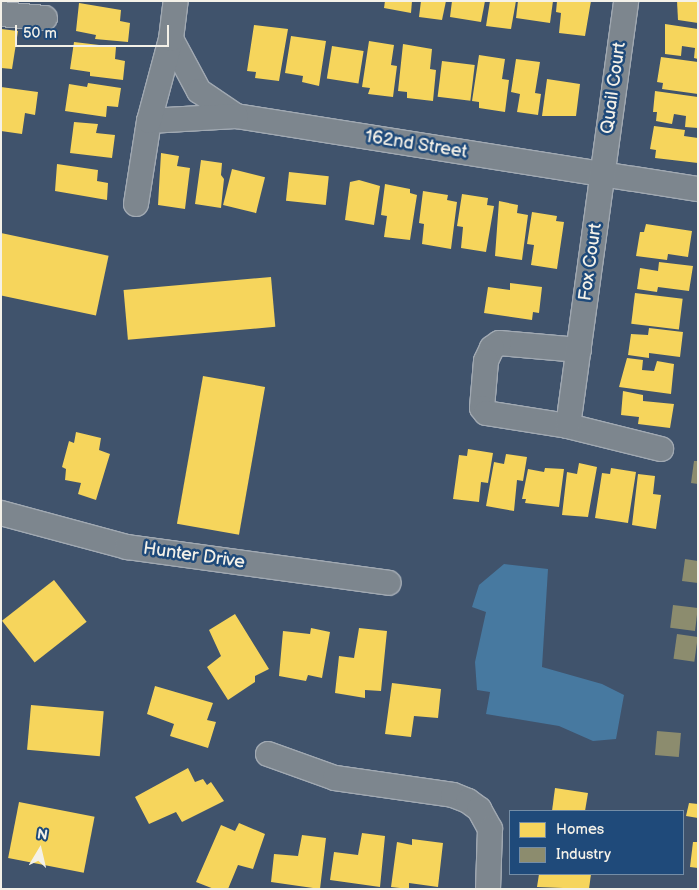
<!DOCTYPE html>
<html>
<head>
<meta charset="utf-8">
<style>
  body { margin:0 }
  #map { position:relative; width:699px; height:890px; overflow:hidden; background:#40536c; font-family:"Balsamiq Sans",sans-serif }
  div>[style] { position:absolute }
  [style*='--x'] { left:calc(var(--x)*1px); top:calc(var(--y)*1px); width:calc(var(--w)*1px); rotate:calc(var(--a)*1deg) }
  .water>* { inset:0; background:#4779a0 }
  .homes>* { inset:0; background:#f6d55c; transform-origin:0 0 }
  .industry>* { inset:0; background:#8c8c6e; transform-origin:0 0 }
  .roads { filter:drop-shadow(1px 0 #a1a9b2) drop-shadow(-1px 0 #a1a9b2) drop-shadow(0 1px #a1a9b2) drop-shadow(0 -1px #a1a9b2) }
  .minor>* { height:24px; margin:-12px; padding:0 12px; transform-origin:12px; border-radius:12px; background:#7d868e }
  span { translate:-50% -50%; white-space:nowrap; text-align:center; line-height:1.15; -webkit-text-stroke:5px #1f4a7a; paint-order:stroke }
  .street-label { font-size:18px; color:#f4f1e8 }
  .frame { position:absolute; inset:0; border:2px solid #f4f1e8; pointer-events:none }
  .legend { position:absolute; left:509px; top:810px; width:175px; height:65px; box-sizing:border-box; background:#1f4a7a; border:1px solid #748da6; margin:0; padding:6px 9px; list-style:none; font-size:15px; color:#f4f1e8 }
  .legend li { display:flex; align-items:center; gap:10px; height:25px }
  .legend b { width:25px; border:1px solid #748da6 }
  .north { position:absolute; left:15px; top:825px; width:50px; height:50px; -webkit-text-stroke:4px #1f4a7a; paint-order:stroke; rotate:9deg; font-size:14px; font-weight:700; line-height:20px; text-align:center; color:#f4f1e8 }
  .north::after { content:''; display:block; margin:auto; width:18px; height:22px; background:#f4f1e8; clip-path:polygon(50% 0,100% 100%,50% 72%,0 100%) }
  .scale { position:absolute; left:15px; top:25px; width:154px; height:22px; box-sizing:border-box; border:2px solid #f4f1e8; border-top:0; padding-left:6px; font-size:15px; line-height:18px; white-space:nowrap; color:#f4f1e8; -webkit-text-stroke:4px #1f4a7a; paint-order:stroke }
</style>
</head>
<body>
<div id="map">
  <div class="water">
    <div style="clip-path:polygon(504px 564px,548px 569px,542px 667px,602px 684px,624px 695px,616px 739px,593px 741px,559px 726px,486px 714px,490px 692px,477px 690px,475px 662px,486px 612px,472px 607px,479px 585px)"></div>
  </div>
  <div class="homes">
    <div style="clip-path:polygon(385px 1px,412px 1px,411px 13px,384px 8px)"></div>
    <div style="clip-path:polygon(421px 1px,446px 1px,442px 20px,419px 17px)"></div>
    <div style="clip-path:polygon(452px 1px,485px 1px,481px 22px,450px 17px)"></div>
    <div style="clip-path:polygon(490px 1px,516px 1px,511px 29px,486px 26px)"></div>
    <div style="clip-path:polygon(518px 1px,553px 1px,550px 23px,516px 18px)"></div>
    <div style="clip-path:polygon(557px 1px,591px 1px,585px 36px,559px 33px,561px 13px,556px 12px)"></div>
    <div style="clip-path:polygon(677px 1px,698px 1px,698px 23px,678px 20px)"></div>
    <div style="clip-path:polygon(79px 3px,121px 10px,120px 21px,130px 23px,128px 42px,95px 39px,96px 35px,76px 31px)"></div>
    <div style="clip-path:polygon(665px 24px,698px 29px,698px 59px,694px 58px,695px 48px,682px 46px,681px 56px,665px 54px)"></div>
    <div style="clip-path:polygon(254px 25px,288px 29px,279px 81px,255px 78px,256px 72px,247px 71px)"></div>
    <div style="clip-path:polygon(1px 29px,18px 31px,12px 69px,1px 68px)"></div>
    <div style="clip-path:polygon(291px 36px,326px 41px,319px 86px,302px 82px,303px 76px,285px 73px)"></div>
    <div style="clip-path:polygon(369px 41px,394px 45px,391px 65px,397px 66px,393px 97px,368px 94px,370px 88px,362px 87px)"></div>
    <div style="clip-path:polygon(74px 42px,116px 47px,115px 59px,125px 61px,123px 80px,90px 76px,90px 72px,70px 69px)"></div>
    <div style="clip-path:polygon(403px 44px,432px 49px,430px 69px,436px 70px,433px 101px,407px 98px,407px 92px,398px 91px)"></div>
    <div style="left:332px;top:46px;width:32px;height:33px;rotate:9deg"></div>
    <div style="clip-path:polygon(479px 55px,505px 59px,502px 79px,509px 80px,505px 112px,479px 108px,479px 102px,472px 101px)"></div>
    <div style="clip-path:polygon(661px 57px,698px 62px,698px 94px,662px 89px,663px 83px,657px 82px)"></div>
    <div style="clip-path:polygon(516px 59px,540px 62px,535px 93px,541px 94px,538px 115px,517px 112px,520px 94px,511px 92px)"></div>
    <div style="left:442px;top:61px;width:33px;height:36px;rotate:7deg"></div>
    <div style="clip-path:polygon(547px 79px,580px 84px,576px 116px,542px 116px)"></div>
    <div style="clip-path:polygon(88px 83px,121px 88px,118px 107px,107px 106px,106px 117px,65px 111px,69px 84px,87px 87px)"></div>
    <div style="clip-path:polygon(1px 87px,38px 92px,35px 115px,25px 113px,22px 134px,1px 131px)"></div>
    <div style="clip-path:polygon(655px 91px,698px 97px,698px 128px,685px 127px,686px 116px,674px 114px,672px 124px,656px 121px,657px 112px,653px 112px)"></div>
    <div style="clip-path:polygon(74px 122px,98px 124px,96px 133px,115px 135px,112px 158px,70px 153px)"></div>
    <div style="clip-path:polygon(654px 126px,685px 130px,684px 136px,698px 138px,698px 163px,655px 158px,656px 150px,650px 149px)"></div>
    <div style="clip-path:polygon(161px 153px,179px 156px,177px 166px,190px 168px,185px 209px,158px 205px)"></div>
    <div style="clip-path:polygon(201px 160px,222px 163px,221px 175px,224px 179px,221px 208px,195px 204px)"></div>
    <div style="clip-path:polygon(57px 164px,98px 170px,97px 181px,108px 183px,107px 200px,55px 191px)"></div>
    <div style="left:232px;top:169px;width:34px;height:37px;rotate:14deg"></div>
    <div style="left:289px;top:172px;width:40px;height:29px;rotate:6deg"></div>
    <div style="clip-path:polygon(359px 180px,380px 186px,374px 225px,345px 220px,350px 182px)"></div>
    <div style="clip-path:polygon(385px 184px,410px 189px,410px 193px,417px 195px,410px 240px,384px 237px,387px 216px,381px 215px)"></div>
    <div style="clip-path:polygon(423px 191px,448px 195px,447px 200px,457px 202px,451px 249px,422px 244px,424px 224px,419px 223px)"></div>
    <div style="clip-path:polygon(462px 194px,488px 198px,487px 205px,494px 206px,486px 252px,461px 248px,463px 227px,457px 226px)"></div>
    <div style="clip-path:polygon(499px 201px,518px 205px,517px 213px,528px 215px,522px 260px,495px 256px)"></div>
    <div style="clip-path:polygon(532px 212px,557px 216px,556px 221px,564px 222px,557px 269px,531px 265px,534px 245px,527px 244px)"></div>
    <div style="clip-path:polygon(646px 224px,692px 231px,688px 257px,668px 254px,667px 260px,636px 256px,640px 232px,644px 232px)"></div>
    <div style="left:1px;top:233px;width:110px;height:61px;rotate:12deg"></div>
    <div style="clip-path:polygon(659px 262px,693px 266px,689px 291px,658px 287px,657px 292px,637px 289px,640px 268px,658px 271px)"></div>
    <div style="left:271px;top:277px;width:50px;height:148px;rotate:85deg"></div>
    <div style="clip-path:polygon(510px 283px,542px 287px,539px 313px,533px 312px,532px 320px,484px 313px,488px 287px,510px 290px)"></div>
    <div style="left:635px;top:293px;width:48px;height:31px;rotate:7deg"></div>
    <div style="clip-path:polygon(649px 328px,683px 332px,680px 357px,649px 353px,649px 358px,628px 355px,631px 334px,648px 335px)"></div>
    <div style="clip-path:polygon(627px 358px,643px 360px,642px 370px,654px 371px,657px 361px,674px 364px,671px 394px,619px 387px)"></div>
    <div style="left:203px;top:376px;width:63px;height:150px;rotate:10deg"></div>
    <div style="clip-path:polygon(623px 391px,643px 395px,643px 401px,674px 404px,670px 428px,638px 424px,639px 417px,621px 415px)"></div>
    <div style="clip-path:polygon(76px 432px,101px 438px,99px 450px,110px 454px,96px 500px,78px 494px,81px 483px,65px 480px,66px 469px,62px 467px,69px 441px,74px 443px)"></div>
    <div style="clip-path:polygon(468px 449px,493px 453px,488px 483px,481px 482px,479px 502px,453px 499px,459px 455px,467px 456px)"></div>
    <div style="clip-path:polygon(506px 454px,527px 457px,523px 481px,517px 480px,514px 511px,486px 506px,494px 462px,504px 464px)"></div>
    <div style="clip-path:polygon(579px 463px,597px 467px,588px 517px,562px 515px,567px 472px,577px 474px)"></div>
    <div style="clip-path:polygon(545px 468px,564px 469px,559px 507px,525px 503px,526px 499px,522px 499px,528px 469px,544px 472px)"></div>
    <div style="clip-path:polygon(611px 468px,636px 472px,628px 523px,595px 518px,602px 473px,610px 474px)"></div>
    <div style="clip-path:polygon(638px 474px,655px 476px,653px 494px,661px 495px,656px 529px,632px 525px)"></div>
    <div style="left:54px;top:580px;width:53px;height:66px;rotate:52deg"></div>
    <div style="clip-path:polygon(235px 614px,269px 669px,255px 676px,255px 682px,228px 700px,207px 667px,221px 656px,209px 630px)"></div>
    <div style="clip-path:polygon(311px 628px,330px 632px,322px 678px,308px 675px,306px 681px,279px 676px,283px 631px,310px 634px)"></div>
    <div style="clip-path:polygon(359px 628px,387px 631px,381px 691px,365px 690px,365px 698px,335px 693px,339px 656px,354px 658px)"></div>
    <div style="clip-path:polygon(392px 683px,441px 689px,438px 718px,414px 716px,411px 737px,385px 734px)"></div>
    <div style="clip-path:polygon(155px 686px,213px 703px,207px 720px,216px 722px,208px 748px,170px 736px,174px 724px,147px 714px)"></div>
    <div style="left:31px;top:705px;width:73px;height:45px;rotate:5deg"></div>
    <div style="clip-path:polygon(188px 768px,195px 782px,203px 779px,207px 785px,211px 782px,224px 801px,182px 822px,176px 812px,149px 824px,135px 797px)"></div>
    <div style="clip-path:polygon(555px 788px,588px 793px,585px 811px,552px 811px)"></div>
    <div style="left:19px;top:802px;width:77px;height:57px;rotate:11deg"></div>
    <div style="clip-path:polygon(689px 803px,698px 804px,698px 818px,686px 816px)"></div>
    <div style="clip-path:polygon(239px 823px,265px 834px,253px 869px,238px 865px,228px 889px,214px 889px,196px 882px,221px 825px,235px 831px)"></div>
    <div style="clip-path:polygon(362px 833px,385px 836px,380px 887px,330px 880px,334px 852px,358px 855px)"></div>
    <div style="clip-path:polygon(302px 835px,326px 838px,320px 889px,271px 882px,274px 854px,298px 856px)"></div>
    <div style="clip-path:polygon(412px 839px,443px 843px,438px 887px,409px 883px,409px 889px,391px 887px,397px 842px,412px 845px)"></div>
    <div style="clip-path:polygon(693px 842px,698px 842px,698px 868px,690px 867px)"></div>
    <div style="clip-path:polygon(539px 874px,591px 874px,589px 889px,537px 887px)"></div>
  </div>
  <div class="industry">
    <div style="clip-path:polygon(694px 461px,698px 461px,698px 484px,691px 483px)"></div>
    <div style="clip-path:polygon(685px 559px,698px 561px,698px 583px,682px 581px)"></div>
    <div style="left:673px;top:605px;width:25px;height:23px;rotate:7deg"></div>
    <div style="left:677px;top:634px;width:21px;height:25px;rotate:8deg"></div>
    <div style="left:657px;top:731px;width:24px;height:24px;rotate:5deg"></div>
  </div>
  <div class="roads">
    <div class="minor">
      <div style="--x:1;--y:14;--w:44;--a:5.2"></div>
      <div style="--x:171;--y:39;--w:59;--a:61.7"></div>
      <div style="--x:199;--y:91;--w:45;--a:34"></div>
      <div style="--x:236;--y:116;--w:468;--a:9"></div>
      <div style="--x:149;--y:121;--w:87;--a:-3.3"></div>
      <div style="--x:136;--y:204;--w:84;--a:-81.1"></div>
      <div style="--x:149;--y:121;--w:85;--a:-75"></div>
      <div style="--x:171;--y:39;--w:38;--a:-83"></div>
      <div style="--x:579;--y:350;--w:80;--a:-175"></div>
      <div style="--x:499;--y:343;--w:9;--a:144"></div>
      <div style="--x:492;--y:348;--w:14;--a:115"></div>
      <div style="--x:486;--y:361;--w:47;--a:94.9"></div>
      <div style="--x:482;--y:408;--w:6;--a:51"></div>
      <div style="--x:486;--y:413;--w:83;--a:9"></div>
      <div style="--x:568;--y:426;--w:96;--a:13.9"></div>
      <div style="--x:568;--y:426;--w:429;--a:-82.2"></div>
      <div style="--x:1;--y:513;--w:131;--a:15.1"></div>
      <div style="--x:127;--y:547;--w:264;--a:7.8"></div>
      <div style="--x:268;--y:754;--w:71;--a:19.7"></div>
      <div style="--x:335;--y:778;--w:119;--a:8.2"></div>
      <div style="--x:453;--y:795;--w:16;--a:22"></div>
      <div style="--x:468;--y:801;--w:14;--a:36"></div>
      <div style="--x:479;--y:809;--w:23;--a:61"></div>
      <div style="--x:490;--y:829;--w:60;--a:91.9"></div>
    </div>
  </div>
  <div class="street-label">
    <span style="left:614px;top:88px;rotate:-82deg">Quail Court</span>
    <span style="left:416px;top:145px;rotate:9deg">162nd Street</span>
    <span style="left:591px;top:262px;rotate:-82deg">Fox Court</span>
    <span style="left:194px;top:556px;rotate:8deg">Hunter Drive</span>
  </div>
  <div class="frame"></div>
  <ul class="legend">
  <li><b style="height:14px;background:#f6d55c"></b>Homes</li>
  <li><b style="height:14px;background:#8c8c6e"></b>Industry</li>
  </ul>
  <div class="north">N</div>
  <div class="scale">50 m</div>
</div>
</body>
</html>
